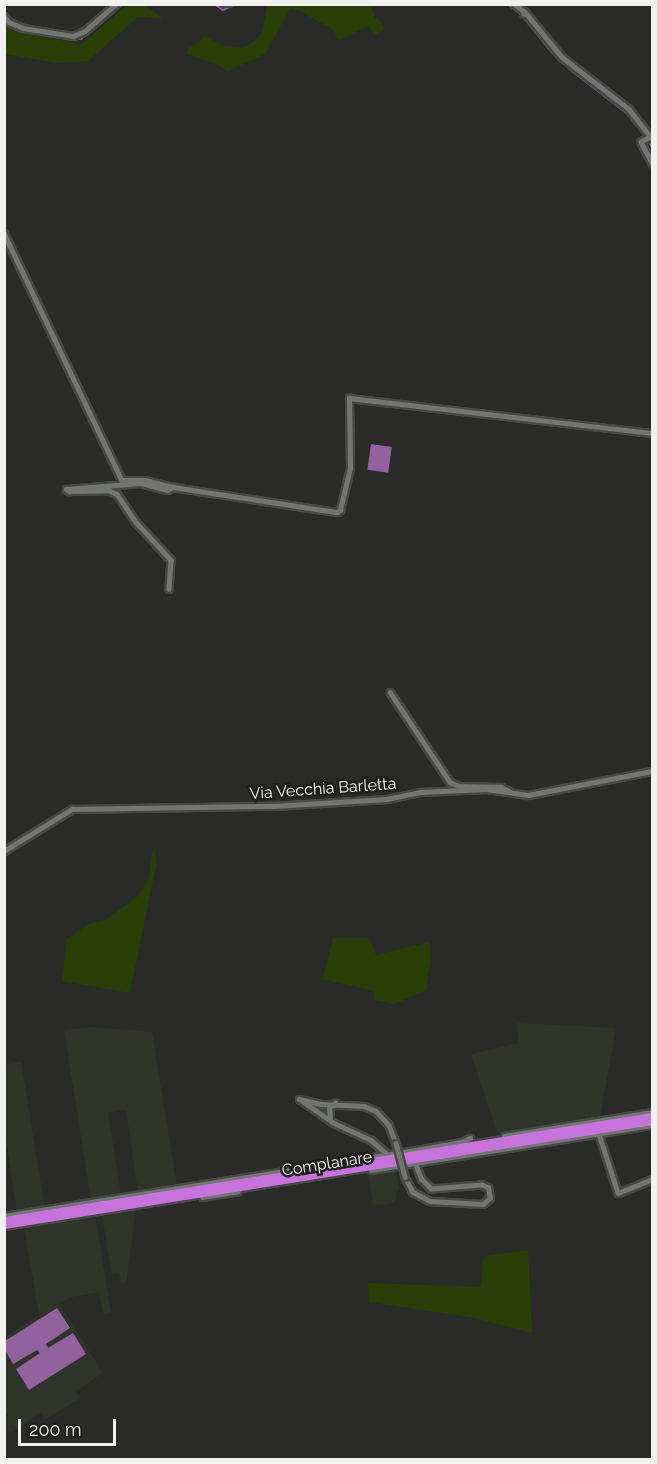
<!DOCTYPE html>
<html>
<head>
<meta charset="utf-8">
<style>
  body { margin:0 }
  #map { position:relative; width:657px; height:1464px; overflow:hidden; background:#2a2b28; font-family:Raleway,sans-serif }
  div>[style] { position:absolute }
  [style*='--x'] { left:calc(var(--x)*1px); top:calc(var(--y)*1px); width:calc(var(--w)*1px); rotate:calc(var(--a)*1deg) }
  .built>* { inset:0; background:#2f332a }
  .green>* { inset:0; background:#2b3d07 }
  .water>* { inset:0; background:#91629d; transform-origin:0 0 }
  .stream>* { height:1.5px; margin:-0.75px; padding:0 0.75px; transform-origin:0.75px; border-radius:0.75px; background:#91629d }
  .roads { filter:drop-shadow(2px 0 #484947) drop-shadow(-2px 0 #484947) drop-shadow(0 2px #484947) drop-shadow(0 -2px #484947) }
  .minor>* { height:4.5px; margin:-2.25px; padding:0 2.25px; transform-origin:2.25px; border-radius:2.25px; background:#737572 }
  .highway>* { height:7px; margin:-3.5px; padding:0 3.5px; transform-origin:3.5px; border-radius:3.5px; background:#c773dc }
  .bridges { filter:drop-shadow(2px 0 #484947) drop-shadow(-2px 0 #484947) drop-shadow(0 2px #484947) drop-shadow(0 -2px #484947) }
  .minor-bridge>* { height:4.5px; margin:-2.25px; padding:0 2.25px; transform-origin:2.25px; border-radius:2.25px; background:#737572 }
  span { translate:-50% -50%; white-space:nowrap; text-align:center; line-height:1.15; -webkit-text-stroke:5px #20211f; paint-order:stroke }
  .street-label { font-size:16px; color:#f1f2f0 }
  .frame { position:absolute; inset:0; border:6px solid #f1f2f0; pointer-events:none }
  .scale { position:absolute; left:18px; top:1419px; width:98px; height:27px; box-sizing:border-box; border:3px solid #f1f2f0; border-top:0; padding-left:8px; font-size:18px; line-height:21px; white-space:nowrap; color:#f1f2f0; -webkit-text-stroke:4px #20211f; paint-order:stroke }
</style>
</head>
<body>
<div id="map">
  <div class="built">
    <div style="clip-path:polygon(517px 1023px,616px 1028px,600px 1118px,498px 1135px,471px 1054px,519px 1043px)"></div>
    <div style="clip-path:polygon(91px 1027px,152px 1032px,177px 1186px,138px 1192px,126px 1110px,108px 1113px,121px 1195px,91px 1200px,64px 1030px)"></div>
    <div style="clip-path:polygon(21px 1062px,45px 1208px,17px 1212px,5px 1133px,4px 1065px)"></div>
    <div style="clip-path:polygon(396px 1169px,399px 1189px,395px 1194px,397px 1199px,390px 1204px,373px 1205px,368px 1173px)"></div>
    <div style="clip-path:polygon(136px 1210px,126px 1284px,121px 1283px,119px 1273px,112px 1274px,102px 1215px)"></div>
    <div style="clip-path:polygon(95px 1215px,111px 1313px,104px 1315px,99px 1292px,72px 1297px,59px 1303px,103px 1373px,76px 1391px,80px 1398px,46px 1419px,41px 1412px,11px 1433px,7px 1430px,8px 1415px,5px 1414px,5px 1337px,39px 1315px,24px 1227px)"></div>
  </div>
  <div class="green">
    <div style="clip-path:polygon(127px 5px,144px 5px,163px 18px,138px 17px,88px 61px,57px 63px,5px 54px,5px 26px,15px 32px,82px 44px)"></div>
    <div style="clip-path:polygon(267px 5px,371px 5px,375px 18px,381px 21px,384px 29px,375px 36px,368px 26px,338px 41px,334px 30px,300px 11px,290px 9px,265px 54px,228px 71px,216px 64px,187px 54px,188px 48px,199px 43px,204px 35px,223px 46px,243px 48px,254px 42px,262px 33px)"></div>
    <div style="clip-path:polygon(155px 850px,156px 865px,130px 993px,62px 981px,67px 939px,88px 924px,106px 920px,138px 896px,149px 878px,152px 853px)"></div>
    <div style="clip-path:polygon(333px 938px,365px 938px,371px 941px,376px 955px,429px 942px,431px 956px,426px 990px,395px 1004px,374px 1000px,374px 991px,323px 979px)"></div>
    <div style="clip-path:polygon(528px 1250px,532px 1333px,475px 1318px,369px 1302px,368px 1283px,481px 1287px,483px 1260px,486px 1256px)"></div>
  </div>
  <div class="water">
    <div style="left:371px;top:444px;width:21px;height:26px;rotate:8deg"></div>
    <div style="clip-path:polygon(57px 1308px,70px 1328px,46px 1344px,48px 1348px,73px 1333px,86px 1354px,29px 1390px,16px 1369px,40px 1353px,37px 1350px,13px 1364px,5px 1350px,5px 1341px)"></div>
  </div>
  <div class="stream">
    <div style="--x:215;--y:4;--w:10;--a:37"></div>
    <div style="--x:223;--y:10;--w:14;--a:-25"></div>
    <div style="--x:508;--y:4;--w:16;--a:38"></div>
    <div style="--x:521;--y:14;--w:49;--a:50.8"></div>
    <div style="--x:552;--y:52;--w:26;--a:43"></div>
    <div style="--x:571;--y:70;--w:78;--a:37.7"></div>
    <div style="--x:4;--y:22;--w:15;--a:32"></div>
    <div style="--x:17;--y:30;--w:65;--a:8"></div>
    <div style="--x:81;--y:39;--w:55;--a:-39.8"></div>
    <div style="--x:640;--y:126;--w:24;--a:60"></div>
  </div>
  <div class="roads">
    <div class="minor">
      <div style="--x:223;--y:4;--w:6;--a:0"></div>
      <div style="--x:515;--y:4;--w:13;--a:39"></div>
      <div style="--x:525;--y:12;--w:2;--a:117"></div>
      <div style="--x:525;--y:12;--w:58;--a:50.6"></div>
      <div style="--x:562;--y:57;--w:85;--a:37.8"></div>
      <div style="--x:629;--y:109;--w:37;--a:52"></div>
      <div style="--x:4;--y:16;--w:8;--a:50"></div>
      <div style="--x:9;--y:22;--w:15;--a:23"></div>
      <div style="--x:23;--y:28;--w:51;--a:9.1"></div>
      <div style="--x:73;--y:36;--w:13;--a:-23"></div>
      <div style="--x:85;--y:31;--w:41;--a:-41.1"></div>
      <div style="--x:650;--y:137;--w:10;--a:151"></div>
      <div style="--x:641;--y:142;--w:24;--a:62"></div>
      <div style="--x:4;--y:233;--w:274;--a:64.5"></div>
      <div style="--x:122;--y:480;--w:23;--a:0"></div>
      <div style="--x:145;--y:480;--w:29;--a:14"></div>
      <div style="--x:173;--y:487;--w:166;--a:8.7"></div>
      <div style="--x:337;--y:512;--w:4;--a:-34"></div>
      <div style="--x:340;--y:510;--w:43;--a:-76.6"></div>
      <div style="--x:350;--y:468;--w:70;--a:-90.8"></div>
      <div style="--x:349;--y:398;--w:305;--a:6.6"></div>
      <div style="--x:66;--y:489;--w:4;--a:34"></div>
      <div style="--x:69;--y:491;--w:39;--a:-1"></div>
      <div style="--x:108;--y:490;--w:10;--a:24"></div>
      <div style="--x:117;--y:494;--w:34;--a:56"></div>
      <div style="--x:136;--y:522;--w:52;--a:47.4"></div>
      <div style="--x:171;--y:560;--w:29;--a:94"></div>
      <div style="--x:66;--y:489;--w:75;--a:-4.6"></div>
      <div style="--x:141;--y:483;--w:27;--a:15"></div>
      <div style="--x:167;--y:490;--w:7;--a:-27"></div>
      <div style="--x:390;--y:692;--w:108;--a:56.3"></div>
      <div style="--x:450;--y:782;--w:10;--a:24"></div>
      <div style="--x:459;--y:786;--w:42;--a:1.4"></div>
      <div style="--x:501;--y:787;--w:11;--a:27"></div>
      <div style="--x:4;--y:851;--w:80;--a:-31.7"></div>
      <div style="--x:72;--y:809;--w:201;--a:-0.9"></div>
      <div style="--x:273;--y:806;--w:114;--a:-3.5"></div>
      <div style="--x:387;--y:799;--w:34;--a:-12"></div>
      <div style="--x:420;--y:792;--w:66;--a:-2.6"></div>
      <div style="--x:486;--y:789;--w:42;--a:8.1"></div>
      <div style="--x:528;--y:795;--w:126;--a:-11"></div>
      <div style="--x:299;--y:1099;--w:23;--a:13"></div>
      <div style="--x:321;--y:1104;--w:43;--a:2.7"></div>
      <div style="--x:364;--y:1106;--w:13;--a:23"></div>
      <div style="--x:376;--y:1111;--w:19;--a:47"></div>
      <div style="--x:389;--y:1125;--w:19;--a:69"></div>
      <div style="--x:301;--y:1100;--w:38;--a:35"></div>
      <div style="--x:332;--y:1122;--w:43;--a:24.8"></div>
      <div style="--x:371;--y:1140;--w:21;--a:41"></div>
      <div style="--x:330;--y:1118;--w:10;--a:-96"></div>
      <div style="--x:329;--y:1108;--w:8;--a:-40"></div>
      <div style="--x:599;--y:1134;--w:62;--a:72.1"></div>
      <div style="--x:618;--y:1193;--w:37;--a:-22"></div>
      <div style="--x:504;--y:1136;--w:150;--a:-9.2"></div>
      <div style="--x:371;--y:1170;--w:285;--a:-9.1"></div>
      <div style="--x:405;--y:1177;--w:17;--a:62"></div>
      <div style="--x:413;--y:1192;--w:19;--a:28"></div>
      <div style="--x:430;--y:1201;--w:53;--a:3.2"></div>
      <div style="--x:483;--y:1204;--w:9;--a:-41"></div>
      <div style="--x:490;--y:1198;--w:10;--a:-101"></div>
      <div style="--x:488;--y:1188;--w:7;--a:-153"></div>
      <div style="--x:482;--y:1185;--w:51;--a:175.5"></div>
      <div style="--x:431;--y:1189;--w:14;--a:-135"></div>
      <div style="--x:421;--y:1179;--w:17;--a:-111"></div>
      <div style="--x:202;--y:1197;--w:36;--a:-9"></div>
      <div style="--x:4;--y:1216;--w:417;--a:-9.1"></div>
      <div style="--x:416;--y:1150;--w:47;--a:-9.9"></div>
      <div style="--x:462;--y:1142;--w:9;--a:-27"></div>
    </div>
    <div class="highway">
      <div style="--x:4;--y:1220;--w:656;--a:-9.12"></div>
      <div style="--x:4;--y:1225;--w:656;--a:-9.12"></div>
    </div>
  </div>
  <div class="bridges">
    <div class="minor-bridge">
      <div style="--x:396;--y:1143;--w:35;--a:75"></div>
    </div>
  </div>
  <div class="street-label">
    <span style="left:323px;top:789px;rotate:-4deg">Via Vecchia Barletta</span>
    <span style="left:327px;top:1164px;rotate:-9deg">Complanare</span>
  </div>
  <div class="frame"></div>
  <div class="scale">200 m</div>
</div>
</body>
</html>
